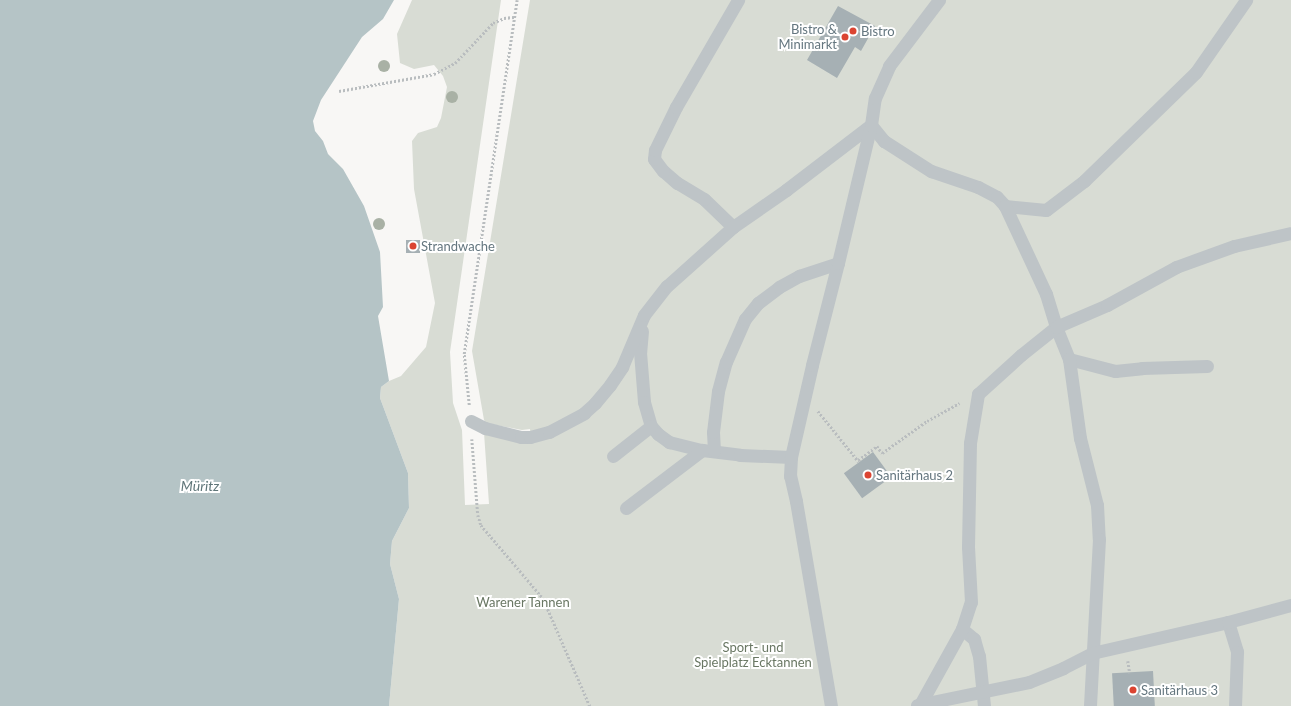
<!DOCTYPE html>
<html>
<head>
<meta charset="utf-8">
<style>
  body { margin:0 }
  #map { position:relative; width:1291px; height:706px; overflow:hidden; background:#f8f7f5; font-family:Lato,sans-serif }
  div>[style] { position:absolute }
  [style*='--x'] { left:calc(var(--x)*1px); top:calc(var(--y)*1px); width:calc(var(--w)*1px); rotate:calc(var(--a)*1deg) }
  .green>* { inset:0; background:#d8dcd4 }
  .water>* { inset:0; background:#b5c4c6 }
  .building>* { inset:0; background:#a6b0b4; transform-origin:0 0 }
  .path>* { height:2.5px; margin-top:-1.25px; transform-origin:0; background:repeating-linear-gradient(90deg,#b9bdbf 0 2px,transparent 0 4px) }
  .pedestrian>* { height:13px; margin:-6.5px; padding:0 6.5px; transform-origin:6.5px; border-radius:6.5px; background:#bec4c7 }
  .trees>* { width:12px; height:12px; margin:-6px; border-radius:50%; background:#a9b1a5 }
  .dots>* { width:11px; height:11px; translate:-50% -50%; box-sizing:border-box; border:2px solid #fff; border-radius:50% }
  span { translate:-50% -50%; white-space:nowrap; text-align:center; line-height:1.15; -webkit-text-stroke:4px #fff; paint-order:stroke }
  .poi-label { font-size:13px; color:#64767f }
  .right { translate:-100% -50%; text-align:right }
  .left { translate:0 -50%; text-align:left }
  .park-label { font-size:13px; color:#697763 }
  .water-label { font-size:14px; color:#5f7679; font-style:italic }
</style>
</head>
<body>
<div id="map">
  <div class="green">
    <div style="clip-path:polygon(412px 0,501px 0,450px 352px,453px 403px,462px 430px,465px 505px,489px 504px,484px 433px,531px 442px,530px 429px,522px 430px,486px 423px,484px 420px,472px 351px,530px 0,1291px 0,1291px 706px,389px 706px,399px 599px,390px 564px,392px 541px,409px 508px,408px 473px,380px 398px,381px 387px,389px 381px,401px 376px,426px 347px,435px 303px,414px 189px,412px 141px,418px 133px,437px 127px,441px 118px,447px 87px,443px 76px,434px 65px,414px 69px,400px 63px,397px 34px)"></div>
  </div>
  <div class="water">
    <div style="clip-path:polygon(0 0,394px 0,383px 19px,362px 37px,321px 100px,313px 121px,315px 131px,323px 141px,328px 154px,343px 169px,364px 206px,380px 252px,383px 307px,378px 316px,389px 381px,381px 387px,380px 398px,408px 473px,409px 508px,392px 541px,390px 564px,399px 599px,389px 706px,0 706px)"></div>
  </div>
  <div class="building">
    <div style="clip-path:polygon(838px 6px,875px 26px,861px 51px,855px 47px,837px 78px,807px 60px)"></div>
    <div style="left:406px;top:240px;width:14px;height:13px"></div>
    <div style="left:873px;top:452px;width:31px;height:36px;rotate:54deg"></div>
    <div style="left:1153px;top:671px;width:35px;height:41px;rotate:87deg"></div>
  </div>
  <div class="path">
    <div style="--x:339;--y:91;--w:97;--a:-10.1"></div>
    <div style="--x:434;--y:74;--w:24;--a:-28"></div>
    <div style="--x:455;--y:63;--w:55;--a:-46.5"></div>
    <div style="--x:493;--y:23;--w:12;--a:-24"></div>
    <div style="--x:504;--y:18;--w:10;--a:-6"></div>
    <div style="--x:469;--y:405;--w:51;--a:-95.6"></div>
    <div style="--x:464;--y:354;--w:358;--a:-81.5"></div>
    <div style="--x:818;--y:411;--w:65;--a:51.2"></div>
    <div style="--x:472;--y:439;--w:76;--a:85.5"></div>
    <div style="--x:478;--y:515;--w:10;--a:73"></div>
    <div style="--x:481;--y:525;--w:96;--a:49.7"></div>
    <div style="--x:543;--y:598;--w:118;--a:66.5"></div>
    <div style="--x:858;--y:460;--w:24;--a:-36"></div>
    <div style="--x:877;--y:446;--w:9;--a:54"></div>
    <div style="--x:882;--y:453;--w:55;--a:-35.4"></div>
    <div style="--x:927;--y:421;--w:37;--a:-29"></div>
    <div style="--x:1128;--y:661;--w:12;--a:81"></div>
  </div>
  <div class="pedestrian">
    <div style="--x:1005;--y:206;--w:41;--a:5.6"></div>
    <div style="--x:1046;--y:210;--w:48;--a:-37.3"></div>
    <div style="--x:1084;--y:181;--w:156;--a:-44.2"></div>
    <div style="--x:1196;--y:72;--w:88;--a:-55.2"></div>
    <div style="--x:733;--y:227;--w:40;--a:-136"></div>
    <div style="--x:704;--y:199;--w:31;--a:-149"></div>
    <div style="--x:677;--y:183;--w:18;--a:-139"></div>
    <div style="--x:663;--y:171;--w:15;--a:-127"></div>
    <div style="--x:654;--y:159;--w:9;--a:-84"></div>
    <div style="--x:655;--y:150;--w:48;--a:-64"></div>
    <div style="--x:676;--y:107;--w:124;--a:-59.9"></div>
    <div style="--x:642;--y:331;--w:21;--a:95"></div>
    <div style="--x:640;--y:352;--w:50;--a:85.4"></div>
    <div style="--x:644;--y:402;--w:25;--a:74"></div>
    <div style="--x:651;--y:426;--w:11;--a:49"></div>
    <div style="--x:658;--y:434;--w:14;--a:36"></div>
    <div style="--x:669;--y:442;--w:34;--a:14"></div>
    <div style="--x:702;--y:450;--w:38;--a:7"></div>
    <div style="--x:740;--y:455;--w:51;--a:2.2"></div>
    <div style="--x:1069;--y:359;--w:48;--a:14.6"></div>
    <div style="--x:1115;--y:371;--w:27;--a:-6"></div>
    <div style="--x:1142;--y:368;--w:65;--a:-1.8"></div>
    <div style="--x:471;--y:421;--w:16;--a:27"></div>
    <div style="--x:485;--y:428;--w:37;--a:14"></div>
    <div style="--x:521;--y:437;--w:9;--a:0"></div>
    <div style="--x:530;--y:437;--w:20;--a:-15"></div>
    <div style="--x:549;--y:432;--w:40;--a:-28"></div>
    <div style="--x:584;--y:413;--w:15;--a:-42"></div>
    <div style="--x:595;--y:403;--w:23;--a:-50"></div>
    <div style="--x:610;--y:385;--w:22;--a:-56"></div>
    <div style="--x:622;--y:367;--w:56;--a:-67.1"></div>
    <div style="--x:644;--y:315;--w:37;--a:-52"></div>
    <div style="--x:667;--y:286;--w:89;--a:-41.8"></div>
    <div style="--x:733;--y:227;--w:65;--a:-34.9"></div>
    <div style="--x:786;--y:190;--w:107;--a:-37.4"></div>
    <div style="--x:871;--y:125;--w:21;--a:51"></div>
    <div style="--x:884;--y:141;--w:56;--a:32.6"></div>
    <div style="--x:931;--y:171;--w:50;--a:18.8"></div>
    <div style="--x:978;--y:187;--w:21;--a:28"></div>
    <div style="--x:997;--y:197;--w:12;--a:48"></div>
    <div style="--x:1005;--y:206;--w:97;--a:65"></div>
    <div style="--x:1046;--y:294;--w:34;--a:73"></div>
    <div style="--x:1056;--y:327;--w:35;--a:68"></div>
    <div style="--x:1069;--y:359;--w:80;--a:82.1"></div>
    <div style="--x:1080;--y:438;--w:69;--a:75.8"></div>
    <div style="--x:1097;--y:505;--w:34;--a:87"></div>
    <div style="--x:1099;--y:539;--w:167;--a:93.1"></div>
    <div style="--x:714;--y:451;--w:19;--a:-93"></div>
    <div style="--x:713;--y:432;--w:41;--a:-83"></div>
    <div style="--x:718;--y:391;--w:30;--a:-75"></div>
    <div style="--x:726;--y:362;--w:47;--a:-66.2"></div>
    <div style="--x:745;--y:319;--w:21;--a:-51"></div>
    <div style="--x:758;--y:303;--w:26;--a:-37"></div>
    <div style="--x:779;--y:287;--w:23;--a:-29"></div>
    <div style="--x:799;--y:276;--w:41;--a:-18.4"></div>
    <div style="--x:613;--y:456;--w:48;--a:-38.3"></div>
    <div style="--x:626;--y:508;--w:96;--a:-37.3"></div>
    <div style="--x:1228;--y:622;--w:31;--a:73"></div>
    <div style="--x:1237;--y:652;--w:54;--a:92.1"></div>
    <div style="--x:962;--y:629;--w:16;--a:40"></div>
    <div style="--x:974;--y:639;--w:18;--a:74"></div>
    <div style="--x:979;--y:656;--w:50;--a:84.3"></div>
    <div style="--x:921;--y:703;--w:85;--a:-61"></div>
    <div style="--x:962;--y:629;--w:28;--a:-72"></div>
    <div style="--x:971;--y:602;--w:55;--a:-93.1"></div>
    <div style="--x:968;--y:547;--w:104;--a:-88.9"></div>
    <div style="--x:970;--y:443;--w:50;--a:-80.7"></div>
    <div style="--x:978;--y:394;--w:58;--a:-42.2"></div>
    <div style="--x:1021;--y:355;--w:45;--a:-38.7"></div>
    <div style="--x:1056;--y:327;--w:56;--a:-23.3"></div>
    <div style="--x:1107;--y:305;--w:79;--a:-28.8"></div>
    <div style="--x:1176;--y:267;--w:62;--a:-19.9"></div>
    <div style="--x:1234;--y:246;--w:58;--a:-12.8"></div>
    <div style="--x:917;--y:705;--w:114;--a:-11.6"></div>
    <div style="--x:1029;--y:682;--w:37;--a:-22"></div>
    <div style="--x:1063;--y:668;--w:33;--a:-27"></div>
    <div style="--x:1092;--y:653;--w:139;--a:-12.8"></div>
    <div style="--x:1228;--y:622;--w:65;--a:-15.1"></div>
    <div style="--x:831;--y:706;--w:208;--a:-99.7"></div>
    <div style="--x:796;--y:501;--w:26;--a:-103"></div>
    <div style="--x:790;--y:476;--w:19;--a:-87"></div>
    <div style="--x:791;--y:457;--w:94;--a:-77.1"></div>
    <div style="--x:812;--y:365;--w:105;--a:-75.7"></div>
    <div style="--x:838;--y:263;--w:142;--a:-76.6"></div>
    <div style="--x:871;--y:125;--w:27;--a:-82"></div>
    <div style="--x:875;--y:98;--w:35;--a:-66"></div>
    <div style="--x:889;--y:66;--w:83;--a:-52.9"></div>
  </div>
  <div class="trees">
    <div style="left:384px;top:66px"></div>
    <div style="left:452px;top:97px"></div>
    <div style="left:379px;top:224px"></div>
  </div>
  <div class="dots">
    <div style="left:853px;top:31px;background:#db4432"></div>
    <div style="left:845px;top:37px;background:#db4432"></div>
    <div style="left:413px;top:246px;background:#db4432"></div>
    <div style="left:868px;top:475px;background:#db4432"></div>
    <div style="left:1133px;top:690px;background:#db4432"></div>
  </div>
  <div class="poi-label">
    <span class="right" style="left:837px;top:37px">Bistro &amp;<br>Minimarkt</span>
    <span class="left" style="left:861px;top:31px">Bistro</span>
    <span class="left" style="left:421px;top:246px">Strandwache</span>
    <span class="left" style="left:876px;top:475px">Sanitärhaus 2</span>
    <span class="left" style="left:1141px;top:690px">Sanitärhaus 3</span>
  </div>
  <div class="park-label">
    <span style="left:523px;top:602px">Warener Tannen</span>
    <span style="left:753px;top:655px">Sport- und<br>Spielplatz Ecktannen</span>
  </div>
  <div class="water-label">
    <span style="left:200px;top:486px">Müritz</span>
  </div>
</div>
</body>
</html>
